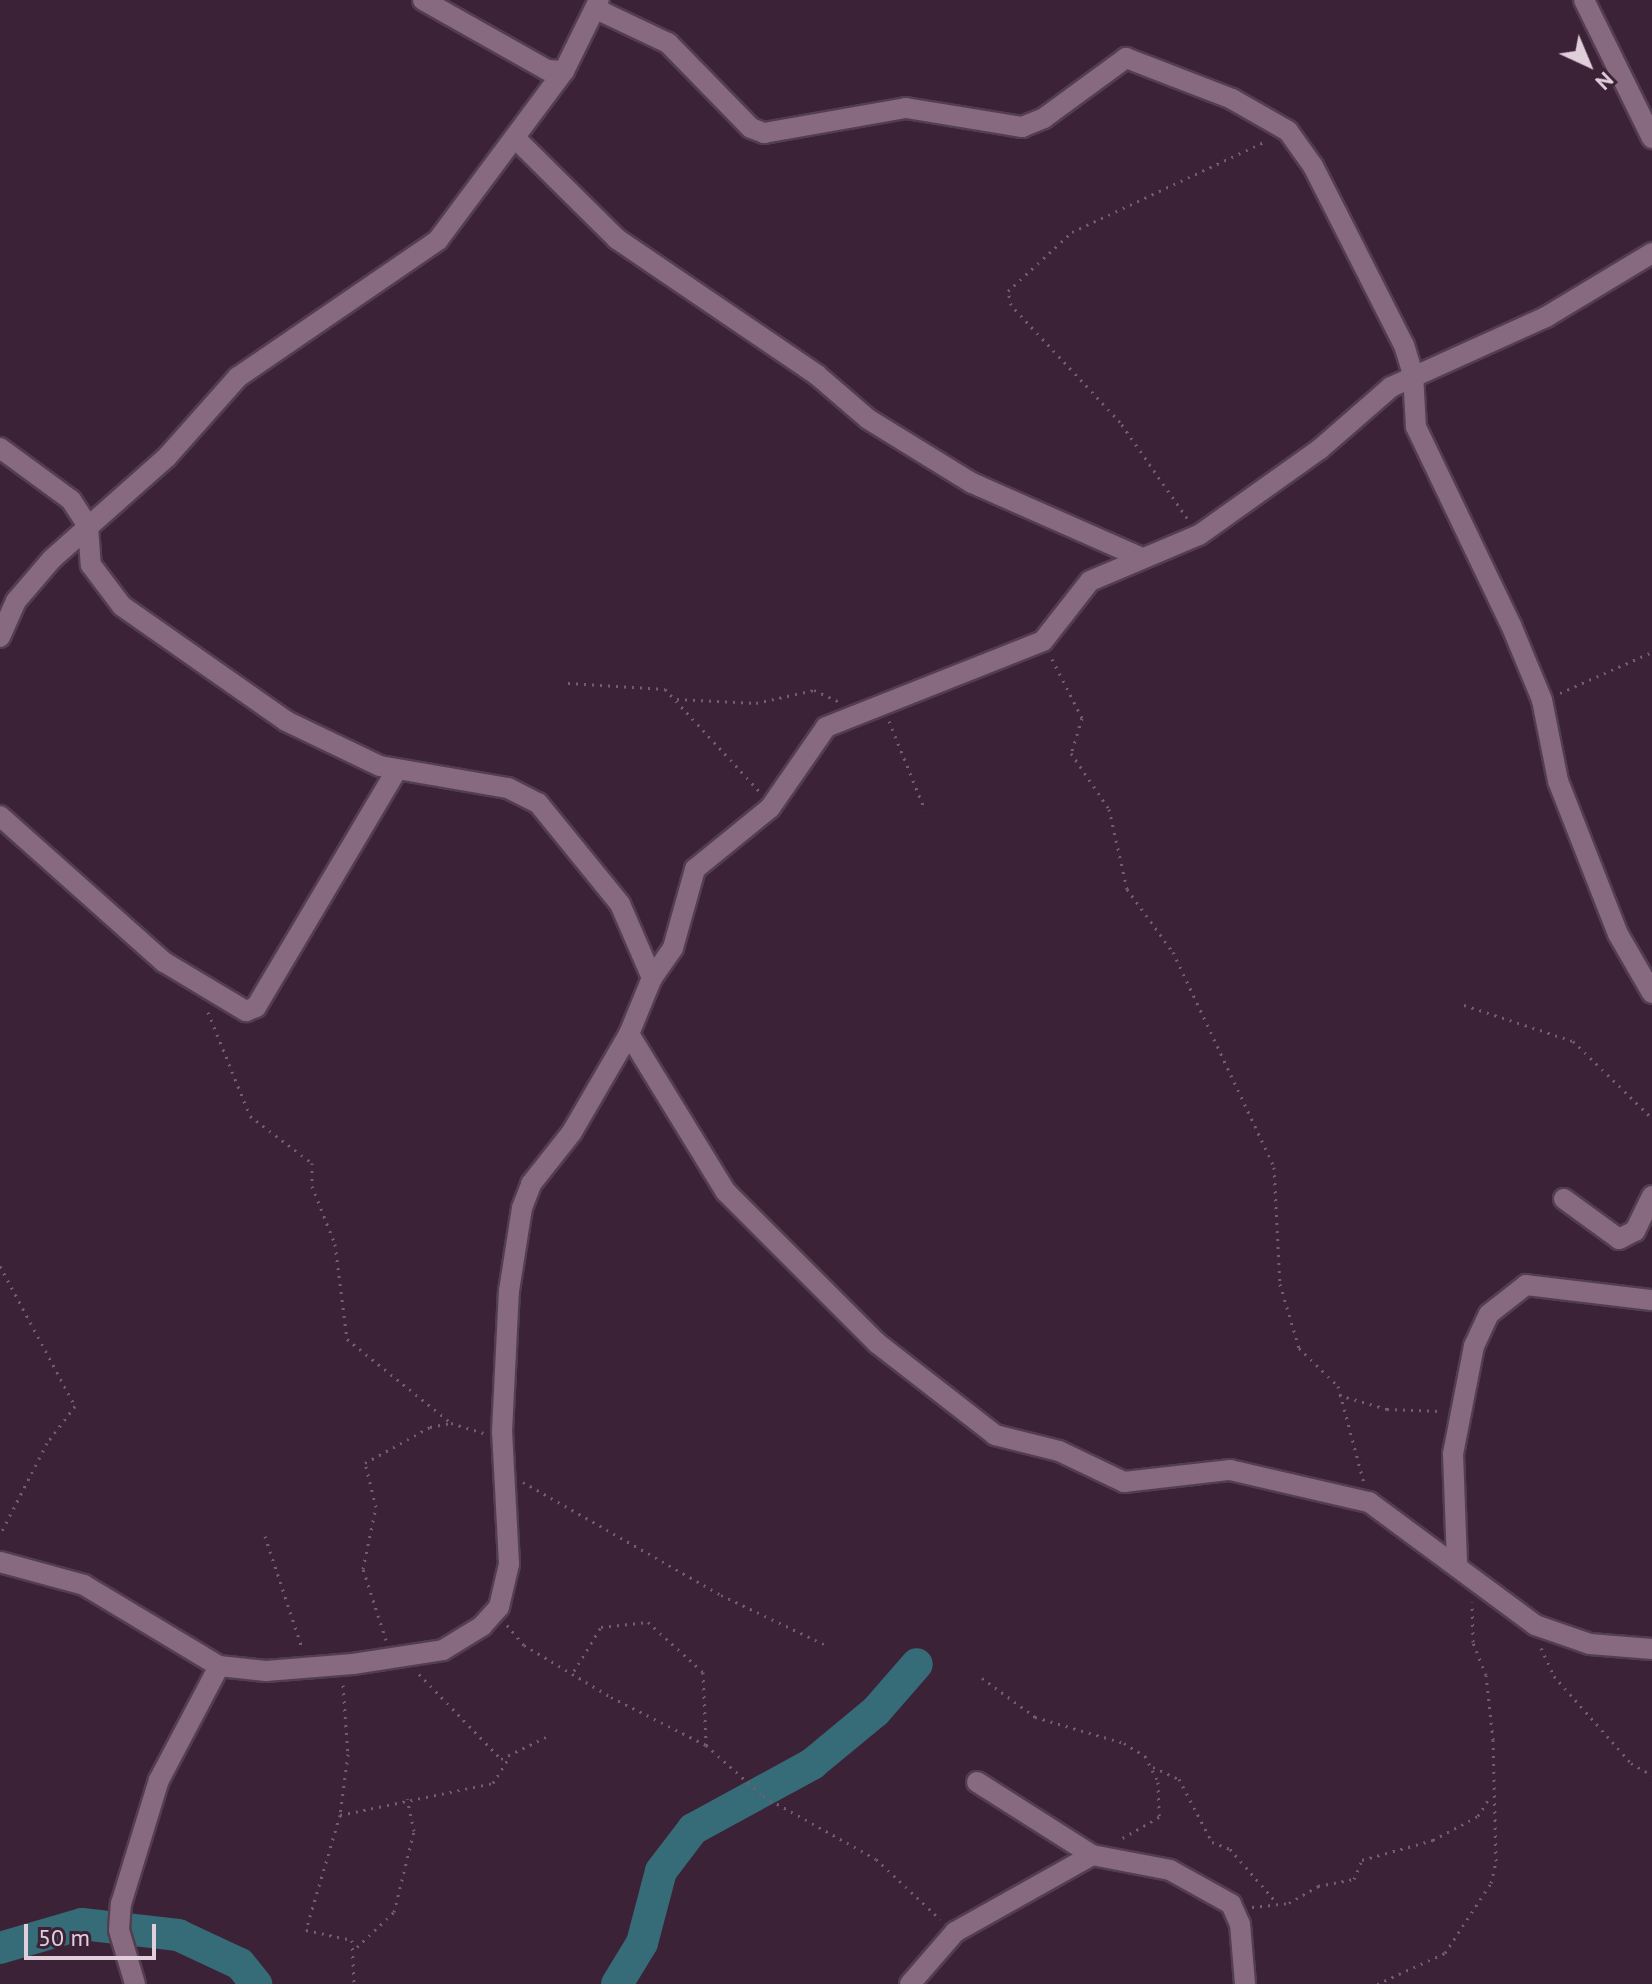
<!DOCTYPE html>
<html>
<head>
<meta charset="utf-8">
<style>
  body { margin:0 }
  #map { position:relative; width:1652px; height:1984px; overflow:hidden; background:#3c2236; font-family:"PT Sans",sans-serif }
  div>[style] { position:absolute }
  [style*='--x'] { left:calc(var(--x)*1px); top:calc(var(--y)*1px); width:calc(var(--w)*1px); rotate:calc(var(--a)*1deg) }
  .river>* { height:32px; margin:-16px; padding:0 16px; transform-origin:16px; border-radius:16px; background:#366b78 }
  .path>* { height:3px; margin-top:-1.5px; transform-origin:0; background:repeating-linear-gradient(90deg,#745d6e 0 2px,transparent 0 8px) }
  .roads { filter:drop-shadow(2px 0 #533e4f) drop-shadow(-2px 0 #533e4f) drop-shadow(0 2px #533e4f) drop-shadow(0 -2px #533e4f) }
  .street>* { height:20px; margin:-10px; padding:0 10px; transform-origin:10px; border-radius:10px; background:#876980 }
  span { translate:-50% -50%; white-space:nowrap; text-align:center; line-height:1.15; -webkit-text-stroke:6px #3c2236; paint-order:stroke }
  .north { position:absolute; left:1548px; top:24px; width:80px; height:80px; -webkit-text-stroke:6px #3c2236; paint-order:stroke; rotate:136deg; font-size:22px; font-weight:700; line-height:32px; text-align:center; color:#e0cfdb }
  .north::after { content:''; display:block; margin:auto; width:28px; height:36px; background:#e0cfdb; clip-path:polygon(50% 0,100% 100%,50% 72%,0 100%) }
  .scale { position:absolute; left:24px; top:1924px; width:132px; height:36px; box-sizing:border-box; border:4px solid #e0cfdb; border-top:0; padding-left:10px; font-size:24px; line-height:28px; white-space:nowrap; color:#e0cfdb; -webkit-text-stroke:6px #3c2236; paint-order:stroke }
</style>
</head>
<body>
<div id="map">
  <div class="river">
    <div style="--x:0;--y:1948;--w:85;--a:-16.3"></div>
    <div style="--x:82;--y:1924;--w:97;--a:6.5"></div>
    <div style="--x:178;--y:1935;--w:68;--a:25.1"></div>
    <div style="--x:240;--y:1964;--w:26;--a:51"></div>
    <div style="--x:617;--y:1984;--w:48;--a:-58.6"></div>
    <div style="--x:642;--y:1943;--w:74;--a:-75.2"></div>
    <div style="--x:661;--y:1871;--w:53;--a:-52.7"></div>
    <div style="--x:693;--y:1829;--w:136;--a:-28.6"></div>
    <div style="--x:812;--y:1764;--w:83;--a:-39.6"></div>
    <div style="--x:876;--y:1711;--w:62;--a:-48.9"></div>
  </div>
  <div class="path">
    <div style="--x:1187;--y:518;--w:117;--a:-124.9"></div>
    <div style="--x:1120;--y:422;--w:160;--a:-133"></div>
    <div style="--x:1011;--y:305;--w:14;--a:-102"></div>
    <div style="--x:1008;--y:291;--w:87;--a:-42.7"></div>
    <div style="--x:1072;--y:232;--w:214;--a:-25.1"></div>
    <div style="--x:1052;--y:659;--w:66;--a:63"></div>
    <div style="--x:1082;--y:718;--w:37;--a:107"></div>
    <div style="--x:1071;--y:753;--w:68;--a:55.8"></div>
    <div style="--x:1109;--y:809;--w:82;--a:77.3"></div>
    <div style="--x:1127;--y:889;--w:78;--a:53.9"></div>
    <div style="--x:1173;--y:952;--w:238;--a:64.8"></div>
    <div style="--x:1274;--y:1167;--w:117;--a:87.1"></div>
    <div style="--x:1280;--y:1284;--w:67;--a:73.5"></div>
    <div style="--x:1299;--y:1348;--w:54;--a:44.3"></div>
    <div style="--x:1338;--y:1386;--w:100;--a:75"></div>
    <div style="--x:568;--y:683;--w:97;--a:3.5"></div>
    <div style="--x:665;--y:689;--w:139;--a:47.3"></div>
    <div style="--x:1560;--y:693;--w:101;--a:-24"></div>
    <div style="--x:677;--y:699;--w:79;--a:2.9"></div>
    <div style="--x:756;--y:703;--w:59;--a:-12.6"></div>
    <div style="--x:814;--y:690;--w:29;--a:25"></div>
    <div style="--x:889;--y:721;--w:96;--a:68"></div>
    <div style="--x:1464;--y:1005;--w:115;--a:18.3"></div>
    <div style="--x:1573;--y:1041;--w:110;--a:44.3"></div>
    <div style="--x:208;--y:1012;--w:112;--a:68"></div>
    <div style="--x:250;--y:1116;--w:78;--a:37.2"></div>
    <div style="--x:312;--y:1163;--w:23;--a:90"></div>
    <div style="--x:312;--y:1186;--w:62;--a:68.4"></div>
    <div style="--x:335;--y:1244;--w:96;--a:82.8"></div>
    <div style="--x:347;--y:1339;--w:134;--a:38.9"></div>
    <div style="--x:451;--y:1423;--w:34;--a:17"></div>
    <div style="--x:0;--y:1266;--w:159;--a:61.8"></div>
    <div style="--x:75;--y:1406;--w:46;--a:127.1"></div>
    <div style="--x:47;--y:1443;--w:103;--a:117.1"></div>
    <div style="--x:1339;--y:1395;--w:50;--a:16.3"></div>
    <div style="--x:1387;--y:1409;--w:54;--a:2.1"></div>
    <div style="--x:523;--y:1482;--w:228;--a:29.7"></div>
    <div style="--x:721;--y:1595;--w:119;--a:25.5"></div>
    <div style="--x:265;--y:1536;--w:118;--a:71.7"></div>
    <div style="--x:507;--y:1625;--w:26;--a:50"></div>
    <div style="--x:524;--y:1645;--w:101;--a:30.9"></div>
    <div style="--x:611;--y:1697;--w:106;--a:26.8"></div>
    <div style="--x:706;--y:1745;--w:76;--a:41.8"></div>
    <div style="--x:763;--y:1796;--w:129;--a:29.1"></div>
    <div style="--x:876;--y:1859;--w:88;--a:43.2"></div>
    <div style="--x:386;--y:1640;--w:75;--a:-107.9"></div>
    <div style="--x:363;--y:1569;--w:63;--a:-78.2"></div>
    <div style="--x:376;--y:1507;--w:45;--a:-104"></div>
    <div style="--x:365;--y:1463;--w:74;--a:-29"></div>
    <div style="--x:430;--y:1427;--w:21;--a:-11"></div>
    <div style="--x:1541;--y:1648;--w:31;--a:65"></div>
    <div style="--x:1554;--y:1676;--w:116;--a:48.5"></div>
    <div style="--x:1631;--y:1763;--w:24;--a:30"></div>
    <div style="--x:574;--y:1671;--w:52;--a:-58.5"></div>
    <div style="--x:601;--y:1627;--w:47;--a:-6.1"></div>
    <div style="--x:648;--y:1622;--w:74;--a:42.3"></div>
    <div style="--x:703;--y:1672;--w:73;--a:87.6"></div>
    <div style="--x:419;--y:1674;--w:118;--a:46"></div>
    <div style="--x:501;--y:1759;--w:52;--a:-26.1"></div>
    <div style="--x:982;--y:1678;--w:66;--a:36.3"></div>
    <div style="--x:1035;--y:1717;--w:93;--a:16.3"></div>
    <div style="--x:1124;--y:1743;--w:25;--a:32"></div>
    <div style="--x:1145;--y:1756;--w:29;--a:63"></div>
    <div style="--x:1158;--y:1782;--w:35;--a:88"></div>
    <div style="--x:1159;--y:1817;--w:46;--a:150.1"></div>
    <div style="--x:343;--y:1685;--w:69;--a:85.9"></div>
    <div style="--x:348;--y:1754;--w:62;--a:97.5"></div>
    <div style="--x:340;--y:1815;--w:120;--a:106.5"></div>
    <div style="--x:306;--y:1930;--w:47;--a:12.3"></div>
    <div style="--x:352;--y:1940;--w:44;--a:87.4"></div>
    <div style="--x:1153;--y:1767;--w:29;--a:25"></div>
    <div style="--x:1179;--y:1779;--w:71;--a:62.4"></div>
    <div style="--x:1212;--y:1842;--w:19;--a:21"></div>
    <div style="--x:1230;--y:1849;--w:70;--a:49"></div>
    <div style="--x:340;--y:1815;--w:156;--a:-11.8"></div>
    <div style="--x:493;--y:1783;--w:31;--a:-58"></div>
    <div style="--x:1252;--y:1907;--w:37;--a:-6"></div>
    <div style="--x:1289;--y:1903;--w:34;--a:-30"></div>
    <div style="--x:1318;--y:1886;--w:37;--a:-11"></div>
    <div style="--x:1354;--y:1879;--w:21;--a:-67"></div>
    <div style="--x:1362;--y:1860;--w:74;--a:-15.7"></div>
    <div style="--x:1433;--y:1840;--w:51;--a:-28.1"></div>
    <div style="--x:1478;--y:1816;--w:22;--a:-58"></div>
    <div style="--x:357;--y:1947;--w:51;--a:-43.4"></div>
    <div style="--x:394;--y:1912;--w:83;--a:-76.1"></div>
    <div style="--x:414;--y:1831;--w:33;--a:-102"></div>
    <div style="--x:1377;--y:1984;--w:75;--a:-24.5"></div>
    <div style="--x:1445;--y:1953;--w:84;--a:-56.7"></div>
    <div style="--x:1491;--y:1883;--w:23;--a:-77"></div>
    <div style="--x:1496;--y:1861;--w:121;--a:-91.4"></div>
    <div style="--x:1493;--y:1740;--w:65;--a:-96.1"></div>
    <div style="--x:1486;--y:1675;--w:35;--a:-112"></div>
    <div style="--x:1473;--y:1642;--w:40;--a:-91.4"></div>
  </div>
  <div class="roads">
    <div class="street">
      <div style="--x:423;--y:0;--w:142;--a:29.4"></div>
      <div style="--x:547;--y:70;--w:17;--a:3"></div>
      <div style="--x:1584;--y:0;--w:154;--a:63.8"></div>
      <div style="--x:596;--y:9;--w:80;--a:25.3"></div>
      <div style="--x:668;--y:43;--w:119;--a:45.7"></div>
      <div style="--x:751;--y:128;--w:14;--a:21"></div>
      <div style="--x:764;--y:133;--w:144;--a:-10"></div>
      <div style="--x:906;--y:108;--w:118;--a:9.3"></div>
      <div style="--x:1022;--y:127;--w:24;--a:-22"></div>
      <div style="--x:1044;--y:118;--w:102;--a:-36.2"></div>
      <div style="--x:1126;--y:58;--w:114;--a:21.1"></div>
      <div style="--x:1232;--y:99;--w:64;--a:29.7"></div>
      <div style="--x:1288;--y:131;--w:43;--a:54.5"></div>
      <div style="--x:1313;--y:166;--w:201;--a:63.1"></div>
      <div style="--x:1404;--y:345;--w:30;--a:73"></div>
      <div style="--x:1413;--y:374;--w:53;--a:86.8"></div>
      <div style="--x:1416;--y:427;--w:220;--a:64.4"></div>
      <div style="--x:1511;--y:625;--w:81;--a:67.5"></div>
      <div style="--x:1542;--y:700;--w:83;--a:78.8"></div>
      <div style="--x:1558;--y:781;--w:164;--a:68.6"></div>
      <div style="--x:1618;--y:934;--w:68;--a:60"></div>
      <div style="--x:515;--y:138;--w:144;--a:44.7"></div>
      <div style="--x:617;--y:239;--w:242;--a:34.2"></div>
      <div style="--x:817;--y:375;--w:67;--a:40.8"></div>
      <div style="--x:868;--y:419;--w:122;--a:31.6"></div>
      <div style="--x:972;--y:483;--w:186;--a:23.8"></div>
      <div style="--x:0;--y:448;--w:88;--a:36.2"></div>
      <div style="--x:71;--y:500;--w:31;--a:57"></div>
      <div style="--x:88;--y:526;--w:39;--a:86"></div>
      <div style="--x:91;--y:565;--w:51;--a:52.9"></div>
      <div style="--x:122;--y:606;--w:200;--a:35"></div>
      <div style="--x:286;--y:721;--w:104;--a:25.6"></div>
      <div style="--x:380;--y:766;--w:130;--a:9.8"></div>
      <div style="--x:508;--y:788;--w:34;--a:27"></div>
      <div style="--x:538;--y:803;--w:130;--a:50.9"></div>
      <div style="--x:620;--y:904;--w:81;--a:66.6"></div>
      <div style="--x:0;--y:637;--w:39;--a:-66"></div>
      <div style="--x:16;--y:601;--w:55;--a:-49.4"></div>
      <div style="--x:52;--y:559;--w:154;--a:-41.6"></div>
      <div style="--x:167;--y:457;--w:107;--a:-48.4"></div>
      <div style="--x:238;--y:377;--w:242;--a:-34.4"></div>
      <div style="--x:438;--y:240;--w:211;--a:-53.3"></div>
      <div style="--x:564;--y:71;--w:79;--a:-63.8"></div>
      <div style="--x:0;--y:816;--w:220;--a:41.7"></div>
      <div style="--x:164;--y:962;--w:96;--a:30.9"></div>
      <div style="--x:246;--y:1011;--w:11;--a:-22"></div>
      <div style="--x:256;--y:1007;--w:276;--a:-59.3"></div>
      <div style="--x:629;--y:1034;--w:185;--a:58.5"></div>
      <div style="--x:726;--y:1192;--w:214;--a:45"></div>
      <div style="--x:877;--y:1343;--w:150;--a:37.9"></div>
      <div style="--x:995;--y:1435;--w:66;--a:14"></div>
      <div style="--x:1059;--y:1451;--w:72;--a:25.5"></div>
      <div style="--x:1124;--y:1482;--w:107;--a:-6.5"></div>
      <div style="--x:1230;--y:1470;--w:143;--a:13"></div>
      <div style="--x:1369;--y:1502;--w:207;--a:36.5"></div>
      <div style="--x:1535;--y:1625;--w:58;--a:19.1"></div>
      <div style="--x:1590;--y:1644;--w:62;--a:4.6"></div>
      <div style="--x:1564;--y:1199;--w:68;--a:36"></div>
      <div style="--x:1619;--y:1239;--w:18;--a:-27"></div>
      <div style="--x:1635;--y:1231;--w:39;--a:-64"></div>
      <div style="--x:0;--y:1562;--w:87;--a:15.3"></div>
      <div style="--x:84;--y:1585;--w:157;--a:31"></div>
      <div style="--x:219;--y:1666;--w:47;--a:6.1"></div>
      <div style="--x:266;--y:1671;--w:87;--a:-4.6"></div>
      <div style="--x:353;--y:1664;--w:91;--a:-8.8"></div>
      <div style="--x:443;--y:1650;--w:46;--a:-31.6"></div>
      <div style="--x:482;--y:1626;--w:25;--a:-48"></div>
      <div style="--x:499;--y:1607;--w:44;--a:-76.9"></div>
      <div style="--x:509;--y:1564;--w:132;--a:-93"></div>
      <div style="--x:502;--y:1432;--w:141;--a:-87.2"></div>
      <div style="--x:509;--y:1291;--w:84;--a:-81.1"></div>
      <div style="--x:522;--y:1208;--w:26;--a:-69"></div>
      <div style="--x:531;--y:1184;--w:66;--a:-51.7"></div>
      <div style="--x:572;--y:1132;--w:113;--a:-59.8"></div>
      <div style="--x:629;--y:1034;--w:61;--a:-67.7"></div>
      <div style="--x:652;--y:978;--w:37;--a:-55"></div>
      <div style="--x:673;--y:948;--w:82;--a:-74.4"></div>
      <div style="--x:695;--y:869;--w:97;--a:-39.1"></div>
      <div style="--x:770;--y:808;--w:98;--a:-55.3"></div>
      <div style="--x:826;--y:727;--w:233;--a:-21.6"></div>
      <div style="--x:1043;--y:641;--w:76;--a:-51.9"></div>
      <div style="--x:1090;--y:581;--w:118;--a:-22.9"></div>
      <div style="--x:1199;--y:535;--w:148;--a:-35.4"></div>
      <div style="--x:1320;--y:449;--w:94;--a:-41.1"></div>
      <div style="--x:1391;--y:387;--w:170;--a:-24.3"></div>
      <div style="--x:1546;--y:317;--w:124;--a:-31.1"></div>
      <div style="--x:1457;--y:1562;--w:108;--a:-92.1"></div>
      <div style="--x:1453;--y:1454;--w:110;--a:-79"></div>
      <div style="--x:1474;--y:1346;--w:35;--a:-65"></div>
      <div style="--x:1489;--y:1314;--w:47;--a:-38.1"></div>
      <div style="--x:1526;--y:1285;--w:127;--a:6.8"></div>
      <div style="--x:977;--y:1782;--w:136;--a:32.4"></div>
      <div style="--x:1092;--y:1855;--w:79;--a:10.9"></div>
      <div style="--x:1170;--y:1870;--w:70;--a:29.1"></div>
      <div style="--x:1231;--y:1904;--w:22;--a:66"></div>
      <div style="--x:1240;--y:1924;--w:60;--a:85.2"></div>
      <div style="--x:135;--y:1984;--w:56;--a:-106.5"></div>
      <div style="--x:119;--y:1930;--w:26;--a:-86"></div>
      <div style="--x:121;--y:1904;--w:130;--a:-73"></div>
      <div style="--x:159;--y:1780;--w:129;--a:-62.2"></div>
      <div style="--x:910;--y:1984;--w:69;--a:-49.1"></div>
      <div style="--x:955;--y:1932;--w:157;--a:-29.3"></div>
    </div>
  </div>
  <div class="north">N</div>
  <div class="scale">50 m</div>
</div>
</body>
</html>
